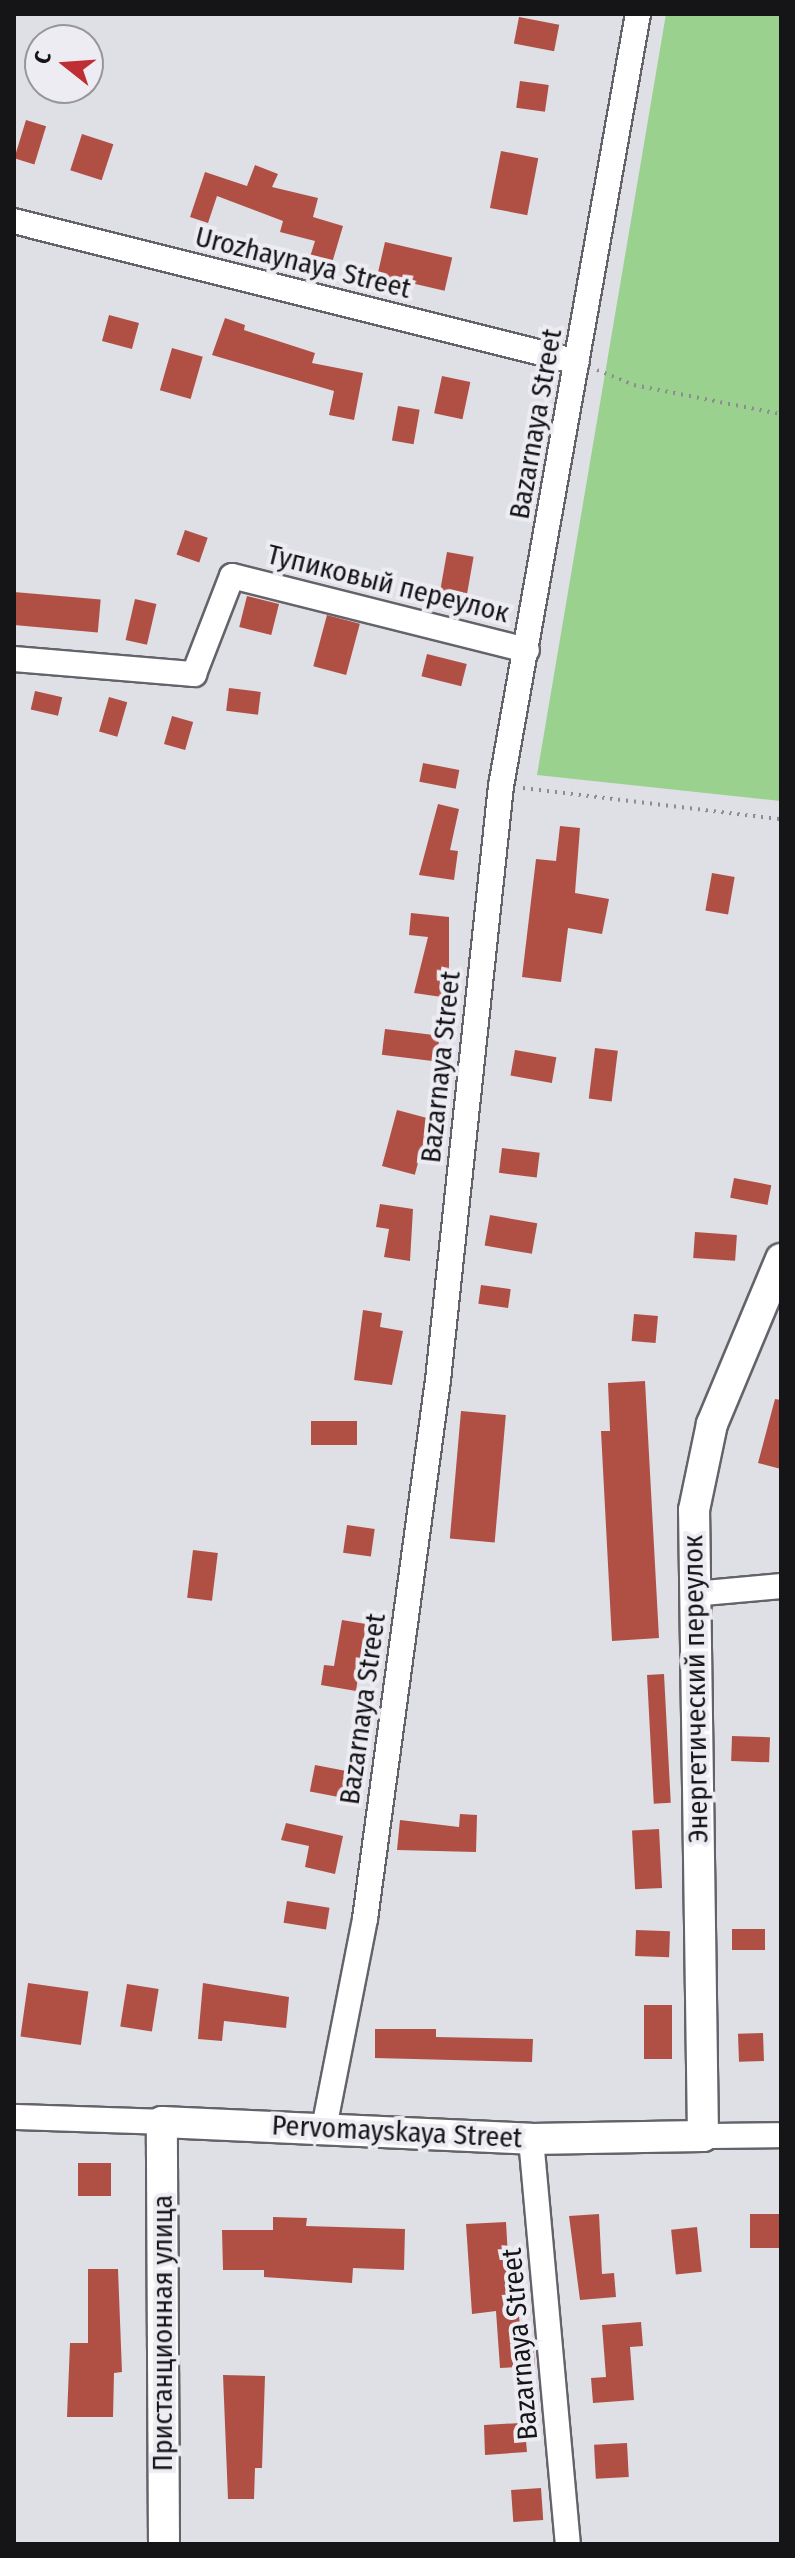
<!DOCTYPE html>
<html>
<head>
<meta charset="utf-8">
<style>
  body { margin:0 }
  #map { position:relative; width:795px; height:2558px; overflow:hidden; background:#dfdfe6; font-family:"Fira Sans Condensed",sans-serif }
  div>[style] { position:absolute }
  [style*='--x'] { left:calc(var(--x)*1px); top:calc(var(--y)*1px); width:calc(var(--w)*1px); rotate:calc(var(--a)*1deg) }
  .green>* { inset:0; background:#9ad18e }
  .building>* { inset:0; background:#b05045; transform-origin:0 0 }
  .path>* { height:4px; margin-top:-2px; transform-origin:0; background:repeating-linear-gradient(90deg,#8c8c91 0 2px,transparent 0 8px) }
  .roads { filter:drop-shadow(2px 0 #636369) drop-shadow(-2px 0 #636369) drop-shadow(0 2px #636369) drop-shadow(0 -2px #636369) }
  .minor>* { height:24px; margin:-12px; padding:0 12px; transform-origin:12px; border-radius:12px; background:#fff }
  .tertiary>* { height:30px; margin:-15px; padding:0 15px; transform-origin:15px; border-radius:15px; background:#fff }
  span { translate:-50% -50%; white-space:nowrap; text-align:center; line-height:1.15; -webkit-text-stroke:8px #edecf3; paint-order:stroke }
  .street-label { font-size:28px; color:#151517 }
  .frame { position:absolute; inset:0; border:16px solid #151517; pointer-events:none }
  .north { position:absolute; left:24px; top:24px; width:80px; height:80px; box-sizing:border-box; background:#edecf3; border:2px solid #97969b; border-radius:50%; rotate:287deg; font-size:22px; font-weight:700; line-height:32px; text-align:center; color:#151517 }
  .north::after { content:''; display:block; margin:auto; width:28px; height:36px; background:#be2e32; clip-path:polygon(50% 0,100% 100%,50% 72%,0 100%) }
</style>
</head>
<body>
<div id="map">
  <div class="green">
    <div style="clip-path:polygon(666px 14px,781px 14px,781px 801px,537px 775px)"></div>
  </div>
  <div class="building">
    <div style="left:519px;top:17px;width:41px;height:27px;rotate:11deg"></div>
    <div style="left:520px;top:81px;width:29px;height:27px;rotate:8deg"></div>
    <div style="left:26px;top:120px;width:21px;height:40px;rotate:17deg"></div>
    <div style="left:82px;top:134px;width:33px;height:38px;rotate:18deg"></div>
    <div style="left:501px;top:151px;width:38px;height:58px;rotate:11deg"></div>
    <div style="clip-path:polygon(255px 165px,278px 174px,272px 187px,318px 198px,313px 217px,343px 226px,332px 263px,310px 257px,315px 241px,280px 232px,283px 221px,217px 196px,208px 223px,190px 217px,205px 172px,247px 186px)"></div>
    <div style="left:385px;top:242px;width:69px;height:34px;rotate:13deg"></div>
    <div style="left:109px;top:315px;width:31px;height:27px;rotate:15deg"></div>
    <div style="clip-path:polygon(225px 318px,245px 325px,244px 330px,315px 353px,312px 363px,363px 373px,354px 420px,329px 415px,334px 391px,212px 355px)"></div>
    <div style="left:172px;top:348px;width:32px;height:44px;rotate:16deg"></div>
    <div style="left:442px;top:376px;width:29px;height:38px;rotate:12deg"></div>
    <div style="left:398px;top:406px;width:22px;height:35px;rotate:10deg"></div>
    <div style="left:185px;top:530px;width:24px;height:26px;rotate:19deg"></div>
    <div style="left:447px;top:552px;width:27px;height:53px;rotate:10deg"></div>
    <div style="left:14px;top:592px;width:87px;height:33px;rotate:5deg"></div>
    <div style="left:247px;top:596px;width:33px;height:32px;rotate:14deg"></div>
    <div style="left:135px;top:599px;width:22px;height:42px;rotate:13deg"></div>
    <div style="left:327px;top:615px;width:34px;height:53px;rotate:15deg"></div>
    <div style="left:427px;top:654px;width:41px;height:23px;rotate:14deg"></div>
    <div style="left:229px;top:688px;width:32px;height:23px;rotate:7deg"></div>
    <div style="left:35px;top:691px;width:28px;height:19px;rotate:13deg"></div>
    <div style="left:109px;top:697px;width:19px;height:36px;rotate:16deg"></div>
    <div style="left:172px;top:716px;width:22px;height:29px;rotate:16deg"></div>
    <div style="left:423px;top:763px;width:37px;height:19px;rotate:11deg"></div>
    <div style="clip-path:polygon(438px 804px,459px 809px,450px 850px,458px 851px,454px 880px,419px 875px)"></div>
    <div style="clip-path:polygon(560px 826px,580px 828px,575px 893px,609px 899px,602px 934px,568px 928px,561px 982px,522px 977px,536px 859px,556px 861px)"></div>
    <div style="left:712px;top:873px;width:23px;height:38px;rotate:10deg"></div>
    <div style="clip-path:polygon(411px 913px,449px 917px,449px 998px,414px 993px,428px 937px,409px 935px)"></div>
    <div style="left:385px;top:1029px;width:55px;height:26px;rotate:7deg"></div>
    <div style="left:595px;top:1048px;width:23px;height:51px;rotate:7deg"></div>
    <div style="left:515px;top:1050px;width:42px;height:26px;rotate:10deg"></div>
    <div style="left:397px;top:1110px;width:34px;height:58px;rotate:15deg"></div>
    <div style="left:502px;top:1148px;width:38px;height:25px;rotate:7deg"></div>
    <div style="left:734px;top:1178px;width:38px;height:20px;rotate:11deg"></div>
    <div style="clip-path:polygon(380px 1204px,413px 1209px,410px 1261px,384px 1257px,389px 1229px,376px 1227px)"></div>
    <div style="left:490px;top:1215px;width:48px;height:31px;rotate:10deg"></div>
    <div style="left:695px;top:1232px;width:42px;height:26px;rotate:4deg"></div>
    <div style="left:481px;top:1285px;width:30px;height:19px;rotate:8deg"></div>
    <div style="clip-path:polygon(363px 1310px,382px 1313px,380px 1327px,403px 1331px,392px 1385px,354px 1380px)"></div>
    <div style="left:634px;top:1314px;width:24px;height:27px;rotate:5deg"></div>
    <div style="clip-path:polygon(645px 1381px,659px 1638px,612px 1641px,601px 1431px,610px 1431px,608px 1383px)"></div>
    <div style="clip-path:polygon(775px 1399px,781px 1400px,781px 1469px,758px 1463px)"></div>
    <div style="left:461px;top:1411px;width:45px;height:128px;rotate:5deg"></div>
    <div style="left:357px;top:1421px;width:24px;height:46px;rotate:90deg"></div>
    <div style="left:347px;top:1525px;width:28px;height:28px;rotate:8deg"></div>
    <div style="left:193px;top:1550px;width:25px;height:48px;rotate:7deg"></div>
    <div style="clip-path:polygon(342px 1620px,366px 1624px,356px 1691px,321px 1685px,324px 1665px,334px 1666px)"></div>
    <div style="left:664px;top:1674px;width:129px;height:17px;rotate:87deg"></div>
    <div style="left:732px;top:1736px;width:38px;height:25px;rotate:2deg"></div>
    <div style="left:315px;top:1765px;width:36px;height:27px;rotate:11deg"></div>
    <div style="clip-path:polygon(460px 1814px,477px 1815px,476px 1852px,397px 1850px,400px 1820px,459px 1827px)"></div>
    <div style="clip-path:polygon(286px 1823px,343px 1836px,335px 1874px,305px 1867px,309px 1846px,281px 1840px)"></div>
    <div style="left:659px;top:1829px;width:59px;height:27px;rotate:87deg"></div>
    <div style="left:287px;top:1901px;width:43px;height:22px;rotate:9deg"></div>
    <div style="left:732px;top:1929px;width:33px;height:21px"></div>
    <div style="left:636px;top:1930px;width:34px;height:26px;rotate:2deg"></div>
    <div style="left:28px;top:1983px;width:61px;height:54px;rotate:8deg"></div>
    <div style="clip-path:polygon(203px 1983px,289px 1997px,286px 2028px,224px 2021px,222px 2041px,198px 2039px)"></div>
    <div style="left:127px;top:1984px;width:32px;height:43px;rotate:9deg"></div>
    <div style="left:644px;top:2005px;width:28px;height:54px"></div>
    <div style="clip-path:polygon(375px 2029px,436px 2029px,436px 2037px,533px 2039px,532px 2062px,375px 2058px)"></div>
    <div style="left:763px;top:2033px;width:28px;height:25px;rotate:88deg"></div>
    <div style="left:111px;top:2163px;width:33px;height:33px;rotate:90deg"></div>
    <div style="clip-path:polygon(599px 2214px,602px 2274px,614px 2273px,616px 2297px,580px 2300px,569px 2216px)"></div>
    <div style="left:781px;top:2214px;width:34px;height:31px;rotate:90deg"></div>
    <div style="clip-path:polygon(273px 2217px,307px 2218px,306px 2226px,405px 2229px,404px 2270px,353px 2268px,352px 2283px,264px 2277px,264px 2270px,223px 2270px,222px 2230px,273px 2230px)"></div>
    <div style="clip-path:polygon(506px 2222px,510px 2292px,517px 2292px,521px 2339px,533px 2339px,535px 2366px,500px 2368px,496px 2311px,472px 2314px,466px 2224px)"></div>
    <div style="left:697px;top:2227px;width:45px;height:26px;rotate:84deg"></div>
    <div style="clip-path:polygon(88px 2269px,118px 2269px,122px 2372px,114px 2373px,113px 2417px,67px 2417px,70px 2343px,88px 2343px)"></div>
    <div style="clip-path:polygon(641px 2322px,643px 2346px,630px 2347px,634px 2400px,593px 2403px,591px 2378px,606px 2377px,602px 2325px)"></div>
    <div style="clip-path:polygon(223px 2375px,265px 2376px,262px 2468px,255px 2468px,254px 2499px,228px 2499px)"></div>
    <div style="clip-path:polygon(538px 2422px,539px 2440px,526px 2441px,527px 2452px,485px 2455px,484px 2425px)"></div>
    <div style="left:627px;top:2443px;width:34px;height:33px;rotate:87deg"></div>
    <div style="left:541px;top:2488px;width:32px;height:30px;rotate:86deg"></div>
  </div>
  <div class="path">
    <div style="--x:597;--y:370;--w:40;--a:22"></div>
    <div style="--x:634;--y:385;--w:150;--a:11.2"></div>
    <div style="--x:523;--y:788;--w:260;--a:6.9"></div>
  </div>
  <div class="roads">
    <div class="minor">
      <div style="--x:14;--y:221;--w:580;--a:14.06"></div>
      <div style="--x:14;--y:659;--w:181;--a:4.8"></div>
      <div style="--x:194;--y:674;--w:105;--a:-68.8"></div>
      <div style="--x:232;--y:576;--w:304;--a:14.1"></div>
      <div style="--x:693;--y:1594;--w:88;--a:-5.2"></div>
      <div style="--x:14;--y:2117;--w:148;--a:1.9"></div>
      <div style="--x:324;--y:2128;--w:213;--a:-78.9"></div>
      <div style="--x:365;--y:1919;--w:544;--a:-82.29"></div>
      <div style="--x:438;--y:1380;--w:597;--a:-83.95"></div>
      <div style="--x:501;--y:786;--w:784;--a:-79.94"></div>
      <div style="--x:703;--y:2136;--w:78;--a:-0.7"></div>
      <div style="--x:531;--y:2139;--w:407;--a:84.8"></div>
    </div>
    <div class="tertiary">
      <div style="--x:164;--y:2544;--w:422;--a:-90.3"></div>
      <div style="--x:162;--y:2122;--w:369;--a:2.6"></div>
      <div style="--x:531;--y:2139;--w:172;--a:-1"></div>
      <div style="--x:703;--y:2136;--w:626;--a:-90.82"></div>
      <div style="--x:694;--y:1510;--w:88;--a:-78.2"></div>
      <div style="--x:712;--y:1424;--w:179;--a:-67.3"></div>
    </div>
  </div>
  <div class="street-label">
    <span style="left:303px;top:263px;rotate:14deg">Urozhaynaya Street</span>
    <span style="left:536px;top:424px;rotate:-80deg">Bazarnaya Street</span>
    <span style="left:388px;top:584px;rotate:14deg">Тупиковый переулок</span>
    <span style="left:441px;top:1067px;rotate:-84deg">Bazarnaya Street</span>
    <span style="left:696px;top:1689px;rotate:-91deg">Энергетический переулок</span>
    <span style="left:363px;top:1709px;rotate:-82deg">Bazarnaya Street</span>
    <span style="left:397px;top:2132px;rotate:3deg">Pervomayskaya Street</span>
    <span style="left:163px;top:2333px;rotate:-90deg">Пристанционная улица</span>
    <span style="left:520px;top:2344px;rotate:-95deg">Bazarnaya Street</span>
  </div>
  <div class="frame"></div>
  <div class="north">С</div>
</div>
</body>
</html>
